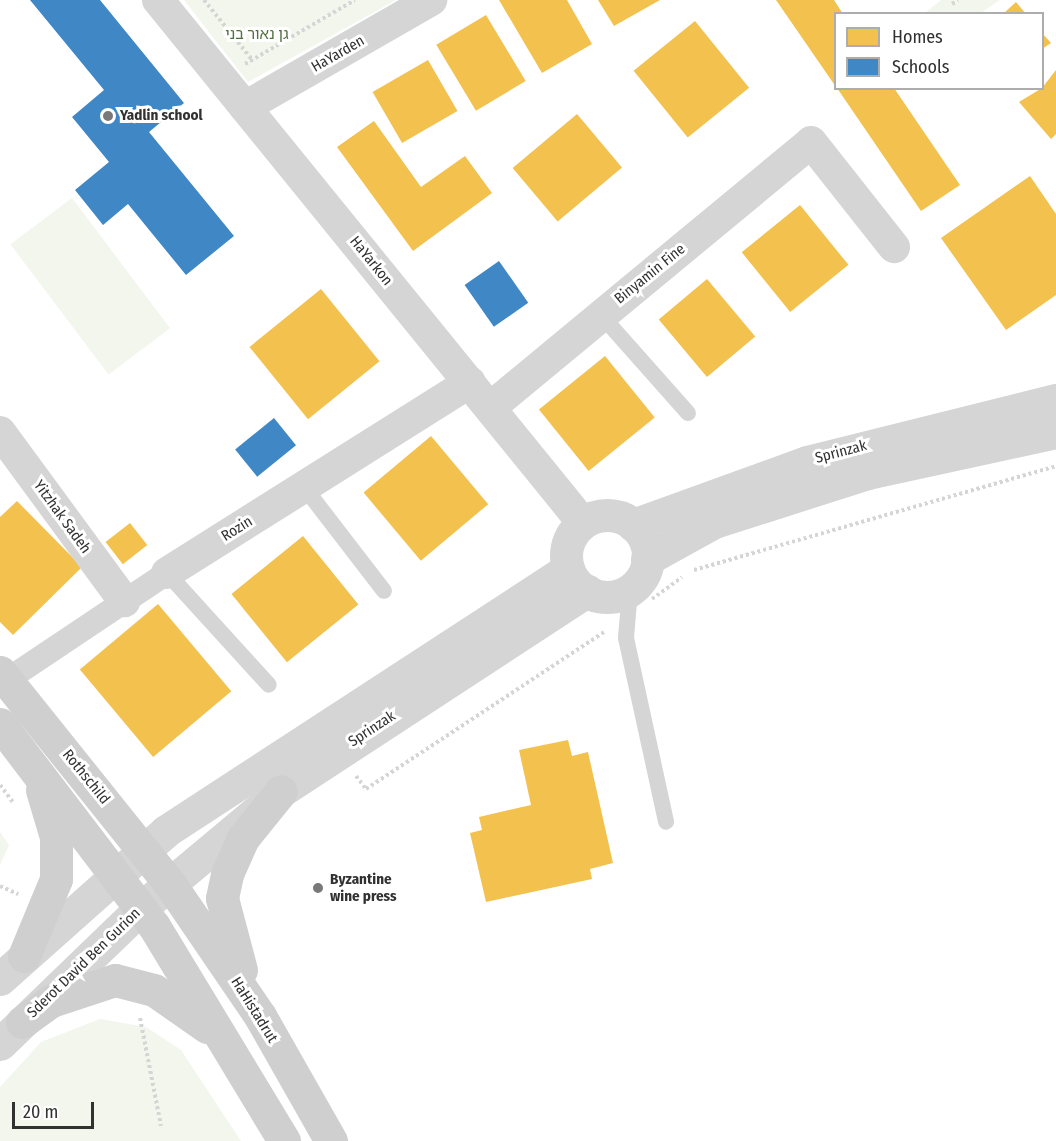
<!DOCTYPE html>
<html>
<head>
<meta charset="utf-8">
<style>
  body { margin:0 }
  #map { position:relative; width:1056px; height:1141px; overflow:hidden; background:#fff; font-family:"Fira Sans Condensed","Noto Sans Hebrew",sans-serif }
  div>[style] { position:absolute }
  [style*='--x'] { left:calc(var(--x)*1px); top:calc(var(--y)*1px); width:calc(var(--w)*1px); rotate:calc(var(--a)*1deg) }
  .green>* { inset:0; background:#f2f6ed; transform-origin:0 0 }
  .homes>* { inset:0; background:#f2c14e; transform-origin:0 0 }
  .schools>* { inset:0; background:#3f88c5; transform-origin:0 0 }
  .path>* { height:4px; margin-top:-2px; transform-origin:0; background:repeating-linear-gradient(90deg,#d5d5d5 0 3px,transparent 0 6px) }
  .service>* { height:16px; margin:-8px; padding:0 8px; transform-origin:8px; border-radius:8px; background:#d5d5d5 }
  .pedestrian>* { height:24px; margin:-12px; padding:0 12px; transform-origin:12px; border-radius:12px; background:#d5d5d5 }
  .minor>* { height:32px; margin:-16px; padding:0 16px; transform-origin:16px; border-radius:16px; background:#d5d5d5 }
  .tertiary>* { height:33px; margin:-16.5px; padding:0 16.5px; transform-origin:16.5px; border-radius:16.5px; background:#d5d5d5 }
  .tertiary>.ring { margin:-16.5px; padding:0; box-sizing:content-box; background:none; border:33px solid #d5d5d5; border-radius:50% }
  .secondary>* { height:33px; margin:-16.5px; padding:0 16.5px; transform-origin:16.5px; border-radius:16.5px; background:#cfcfcf }
  .dots>* { width:16px; height:16px; translate:-50% -50%; box-sizing:border-box; border:3px solid #fff; border-radius:50% }
  span { translate:-50% -50%; white-space:nowrap; text-align:center; line-height:1.15; -webkit-text-stroke:6px #fff; paint-order:stroke }
  .park-label { font-size:15px; color:#526f3c }
  .street-label { font-size:15px; color:#313131 }
  .poi-label { font-size:15px; color:#313131; font-weight:700 }
  .left { translate:0 -50%; text-align:left }
  .legend { position:absolute; left:834px; top:12px; width:210px; height:78px; box-sizing:border-box; background:#fff; border:2px solid #adadad; margin:0; padding:8px 10px; list-style:none; font-size:18px; color:#313131 }
  .legend li { display:flex; align-items:center; gap:12px; height:30px }
  .legend b { width:30px; border:2px solid #adadad }
  .scale { position:absolute; left:12px; top:1102px; width:82px; height:27px; box-sizing:border-box; border:3px solid #313131; border-top:0; padding-left:8px; font-size:18px; line-height:21px; white-space:nowrap; color:#313131; -webkit-text-stroke:4px #fff; paint-order:stroke }
</style>
</head>
<body>
<div id="map">
  <div class="green">
    <div style="clip-path:polygon(184px 0,396px 0,248px 82px)"></div>
    <div style="clip-path:polygon(941px 0,1000px 0,981px 13px,925px 13px)"></div>
    <div style="left:72px;top:198px;width:163px;height:77px;rotate:53deg"></div>
    <div style="clip-path:polygon(0 832px,9px 845px,0 865px)"></div>
    <div style="clip-path:polygon(100px 1019px,146px 1027px,181px 1050px,241px 1141px,0 1141px,0 1087px,41px 1042px)"></div>
  </div>
  <div class="homes">
    <div style="clip-path:polygon(499px 0,567px 0,592px 44px,542px 73px)"></div>
    <div style="clip-path:polygon(598px 0,660px 0,614px 26px)"></div>
    <div style="clip-path:polygon(776px 0,834px 0,843px 14px,836px 14px,836px 87px)"></div>
    <div style="clip-path:polygon(1016px 2px,1026px 14px,1003px 14px)"></div>
    <div style="left:486px;top:15px;width:77px;height:58px;rotate:59deg"></div>
    <div style="left:695px;top:21px;width:86px;height:79px;rotate:51deg"></div>
    <div style="clip-path:polygon(1042px 33px,1051px 43px,1042px 49px)"></div>
    <div style="left:428px;top:60px;width:59px;height:64px;rotate:60deg"></div>
    <div style="clip-path:polygon(1056px 70px,1056px 134px,1051px 139px,1019px 102px,1042px 88px)"></div>
    <div style="clip-path:polygon(837px 88px,894px 88px,960px 185px,921px 211px)"></div>
    <div style="left:577px;top:114px;width:70px;height:84px;rotate:50deg"></div>
    <div style="clip-path:polygon(374px 121px,421px 187px,465px 156px,492px 193px,413px 251px,337px 147px)"></div>
    <div style="clip-path:polygon(1030px 176px,1056px 214px,1056px 295px,1006px 330px,941px 238px)"></div>
    <div style="left:800px;top:205px;width:77px;height:75px;rotate:51deg"></div>
    <div style="left:707px;top:279px;width:75px;height:63px;rotate:50deg"></div>
    <div style="left:321px;top:289px;width:93px;height:92px;rotate:51deg"></div>
    <div style="left:605px;top:356px;width:79px;height:85px;rotate:51deg"></div>
    <div style="left:431px;top:436px;width:89px;height:88px;rotate:50deg"></div>
    <div style="clip-path:polygon(17px 501px,82px 567px,13px 635px,0 622px,0 517px)"></div>
    <div style="left:130px;top:523px;width:28px;height:31px;rotate:52deg"></div>
    <div style="left:303px;top:536px;width:88px;height:92px;rotate:51deg"></div>
    <div style="left:158px;top:604px;width:114px;height:102px;rotate:50deg"></div>
    <div style="clip-path:polygon(568px 740px,572px 756px,588px 752px,613px 863px,590px 869px,592px 879px,486px 902px,470px 833px,482px 830px,479px 817px,531px 805px,519px 750px)"></div>
  </div>
  <div class="schools">
    <div style="clip-path:polygon(30px 0,100px 0,184px 103px,149px 132px,234px 236px,186px 275px,128px 204px,103px 225px,75px 190px,109px 162px,72px 117px,104px 90px)"></div>
    <div style="left:499px;top:261px;width:51px;height:42px;rotate:55deg"></div>
    <div style="left:274px;top:418px;width:35px;height:50px;rotate:51deg"></div>
  </div>
  <div class="path">
    <div style="--x:204;--y:0;--w:78;--a:51.2"></div>
    <div style="--x:952;--y:4;--w:7;--a:-34"></div>
    <div style="--x:245;--y:64;--w:127;--a:-30.2"></div>
    <div style="--x:694;--y:570;--w:377;--a:-16"></div>
    <div style="--x:652;--y:599;--w:37;--a:-36"></div>
    <div style="--x:356;--y:776;--w:16;--a:52"></div>
    <div style="--x:366;--y:789;--w:285;--a:-33.4"></div>
    <div style="--x:0;--y:785;--w:21;--a:53"></div>
    <div style="--x:0;--y:886;--w:20;--a:24"></div>
    <div style="--x:140;--y:1018;--w:110;--a:79"></div>
  </div>
  <div class="service">
    <div style="--x:601;--y:315;--w:131;--a:48.4"></div>
    <div style="--x:304;--y:487;--w:131;--a:52.4"></div>
    <div style="--x:167;--y:573;--w:151;--a:47.7"></div>
    <div style="--x:630;--y:590;--w:48;--a:94.8"></div>
    <div style="--x:626;--y:638;--w:188;--a:77.7"></div>
  </div>
  <div class="pedestrian">
    <div style="--x:7;--y:680;--w:192;--a:-33.8"></div>
  </div>
  <div class="minor">
    <div style="--x:158;--y:0;--w:674;--a:50.9"></div>
    <div style="--x:245;--y:107;--w:215;--a:-29.9"></div>
    <div style="--x:491;--y:407;--w:415;--a:-39.6"></div>
    <div style="--x:811;--y:142;--w:134;--a:51.7"></div>
    <div style="--x:0;--y:432;--w:210;--a:53.7"></div>
    <div style="--x:167;--y:573;--w:358;--a:-32.2"></div>
  </div>
  <div class="tertiary">
    <div class="ring" style="left:566px;top:515px;width:49px;height:49px"></div>
    <div style="--x:633;--y:525;--w:185;--a:-19.9"></div>
    <div style="--x:807;--y:462;--w:257;--a:-14"></div>
    <div style="--x:647;--y:559;--w:77;--a:-28.9"></div>
    <div style="--x:714;--y:522;--w:162;--a:-17.7"></div>
    <div style="--x:868;--y:473;--w:192;--a:-12.3"></div>
    <div style="--x:0;--y:979;--w:222;--a:-41.7"></div>
    <div style="--x:166;--y:831;--w:480;--a:-33.1"></div>
    <div style="--x:0;--y:1044;--w:196;--a:-44"></div>
    <div style="--x:141;--y:908;--w:182;--a:-39.9"></div>
    <div style="--x:281;--y:791;--w:366;--a:-33.2"></div>
  </div>
  <div class="secondary">
    <div style="--x:0;--y:672;--w:272;--a:51.3"></div>
    <div style="--x:170;--y:884;--w:160;--a:55.7"></div>
    <div style="--x:260;--y:1016;--w:144;--a:60.4"></div>
    <div style="--x:0;--y:724;--w:254;--a:52.7"></div>
    <div style="--x:154;--y:926;--w:251;--a:58.8"></div>
    <div style="--x:24;--y:956;--w:83;--a:-67.4"></div>
    <div style="--x:56;--y:879;--w:42;--a:-90"></div>
    <div style="--x:56;--y:837;--w:49;--a:-106.6"></div>
    <div style="--x:241;--y:970;--w:74;--a:-104.8"></div>
    <div style="--x:222;--y:898;--w:25;--a:-78"></div>
    <div style="--x:227;--y:874;--w:39;--a:-66"></div>
    <div style="--x:243;--y:838;--w:60;--a:-51"></div>
    <div style="--x:22;--y:1022;--w:36;--a:-36"></div>
    <div style="--x:51;--y:1001;--w:67;--a:-18.2"></div>
    <div style="--x:115;--y:980;--w:40;--a:14.4"></div>
    <div style="--x:154;--y:990;--w:65;--a:34.9"></div>
  </div>
  <div class="dots">
    <div style="left:108px;top:116px;background:#797979"></div>
    <div style="left:318px;top:888px;background:#797979"></div>
  </div>
  <div class="park-label">
    <span style="left:257px;top:35px">גן נאור בני</span>
  </div>
  <div class="street-label">
    <span style="left:338px;top:54px;rotate:-30deg">HaYarden</span>
    <span style="left:371px;top:261px;rotate:51deg">HaYarkon</span>
    <span style="left:650px;top:274px;rotate:-39deg">Binyamin Fine</span>
    <span style="left:841px;top:452px;rotate:-15deg">Sprinzak</span>
    <span style="left:62px;top:517px;rotate:54deg">Yitzhak Sadeh</span>
    <span style="left:237px;top:529px;rotate:-32deg">Rozin</span>
    <span style="left:372px;top:729px;rotate:-33deg">Sprinzak</span>
    <span style="left:86px;top:777px;rotate:51deg">Rothschild</span>
    <span style="left:84px;top:963px;rotate:-44deg">Sderot David Ben Gurion</span>
    <span style="left:254px;top:1010px;rotate:58deg">HaHistadrut</span>
  </div>
  <div class="poi-label">
    <span class="left" style="left:120px;top:116px">Yadlin school</span>
    <span class="left" style="left:330px;top:888px">Byzantine<br>wine press</span>
  </div>
  <ul class="legend">
  <li><b style="height:16px;background:#f2c14e"></b>Homes</li>
  <li><b style="height:16px;background:#3f88c5"></b>Schools</li>
  </ul>
  <div class="scale">20 m</div>
</div>
</body>
</html>
